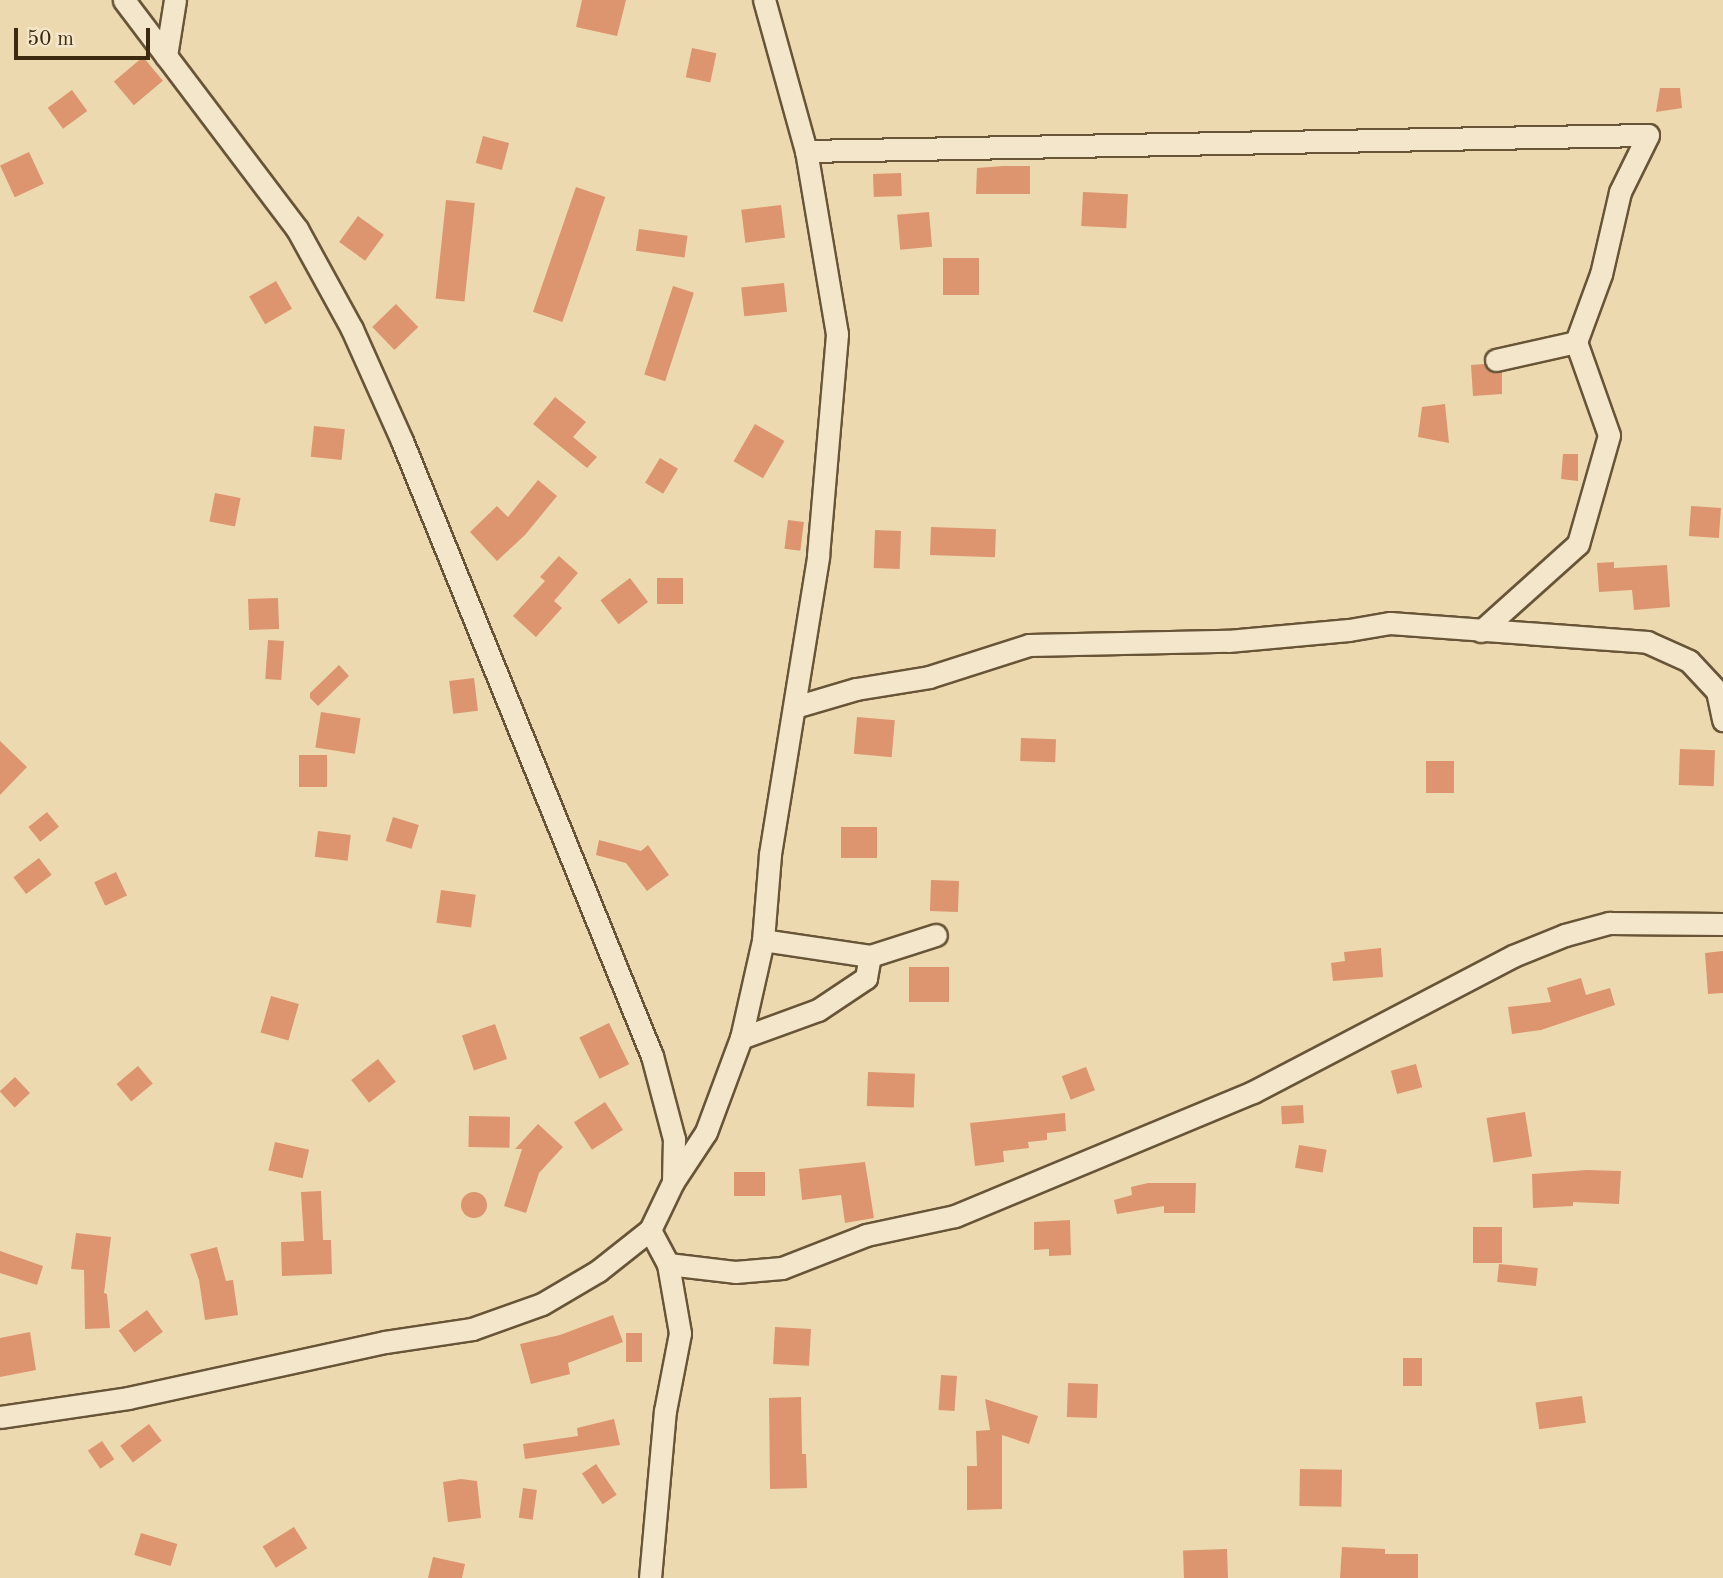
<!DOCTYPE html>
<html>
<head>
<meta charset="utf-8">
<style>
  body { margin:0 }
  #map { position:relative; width:1723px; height:1578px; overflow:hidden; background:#edd9af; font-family:"Old Standard TT",serif }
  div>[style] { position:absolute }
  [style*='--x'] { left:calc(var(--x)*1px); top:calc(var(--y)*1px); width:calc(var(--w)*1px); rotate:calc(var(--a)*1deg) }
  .building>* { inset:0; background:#dc956f; transform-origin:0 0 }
  .round { border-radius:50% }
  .roads { filter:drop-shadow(2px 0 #685538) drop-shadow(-2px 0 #685538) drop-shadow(0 2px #685538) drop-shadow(0 -2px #685538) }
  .minor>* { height:21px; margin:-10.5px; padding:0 10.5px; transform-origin:10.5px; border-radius:10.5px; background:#f3e6cb }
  span { translate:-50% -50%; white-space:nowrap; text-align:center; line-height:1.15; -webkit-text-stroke:6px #f3e6cb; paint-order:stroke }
  .scale { position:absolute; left:14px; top:28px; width:136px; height:32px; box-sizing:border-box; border:4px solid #3b2910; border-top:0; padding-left:9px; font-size:21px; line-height:24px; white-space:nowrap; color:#3b2910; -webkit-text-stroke:5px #f3e6cb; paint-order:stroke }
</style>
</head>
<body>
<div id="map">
  <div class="building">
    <div style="clip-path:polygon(582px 0,626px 0,617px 36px,576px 27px)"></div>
    <div style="left:692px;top:48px;width:25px;height:30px;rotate:12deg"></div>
    <div style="left:143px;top:57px;width:31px;height:38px;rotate:50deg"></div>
    <div style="clip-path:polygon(1660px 88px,1680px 88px,1682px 108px,1656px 112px)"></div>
    <div style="left:72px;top:90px;width:26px;height:30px;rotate:54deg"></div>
    <div style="left:483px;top:136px;width:27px;height:28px;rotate:15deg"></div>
    <div style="left:29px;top:152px;width:35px;height:32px;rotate:65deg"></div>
    <div style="clip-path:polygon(1003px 166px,1030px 166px,1030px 194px,976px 194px,977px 168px)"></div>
    <div style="left:901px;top:173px;width:23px;height:28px;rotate:88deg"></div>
    <div style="left:576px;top:187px;width:31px;height:132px;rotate:19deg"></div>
    <div style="left:1083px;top:192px;width:45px;height:34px;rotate:3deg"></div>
    <div style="left:446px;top:200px;width:29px;height:99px;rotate:6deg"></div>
    <div style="left:781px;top:205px;width:33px;height:40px;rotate:83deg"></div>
    <div style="left:929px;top:212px;width:35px;height:32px;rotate:85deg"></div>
    <div style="left:358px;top:216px;width:32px;height:32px;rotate:36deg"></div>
    <div style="left:639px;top:229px;width:49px;height:22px;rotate:8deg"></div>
    <div style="left:979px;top:258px;width:37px;height:36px;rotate:90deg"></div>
    <div style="left:276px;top:281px;width:32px;height:31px;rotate:60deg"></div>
    <div style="left:784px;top:283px;width:29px;height:43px;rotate:84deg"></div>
    <div style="left:673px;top:286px;width:22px;height:93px;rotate:18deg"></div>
    <div style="left:396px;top:304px;width:32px;height:33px;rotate:46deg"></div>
    <div style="clip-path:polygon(1484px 364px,1491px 372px,1502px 372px,1502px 394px,1473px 396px,1471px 365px)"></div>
    <div style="clip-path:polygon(555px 397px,586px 422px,573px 437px,597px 457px,587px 468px,533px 424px)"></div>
    <div style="clip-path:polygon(1445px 404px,1449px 443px,1418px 437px,1422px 407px)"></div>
    <div style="left:755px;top:424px;width:34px;height:43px;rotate:30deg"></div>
    <div style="left:314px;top:426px;width:31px;height:31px;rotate:6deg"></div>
    <div style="clip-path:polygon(1563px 454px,1578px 454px,1578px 481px,1561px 479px)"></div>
    <div style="left:660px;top:458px;width:21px;height:29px;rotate:31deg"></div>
    <div style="clip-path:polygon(538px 480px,557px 496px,525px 535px,497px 561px,470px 532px,497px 506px,508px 517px)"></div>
    <div style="left:215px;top:493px;width:26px;height:29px;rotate:11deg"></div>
    <div style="left:1691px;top:506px;width:30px;height:30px;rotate:4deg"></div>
    <div style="left:788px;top:520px;width:16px;height:29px;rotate:7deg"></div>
    <div style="left:931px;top:527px;width:65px;height:28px;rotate:2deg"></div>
    <div style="left:875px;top:530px;width:26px;height:38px;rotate:2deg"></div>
    <div style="clip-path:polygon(559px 556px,578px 573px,554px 601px,562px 608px,536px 637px,513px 616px,545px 581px,540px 577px)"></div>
    <div style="clip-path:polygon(1614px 562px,1614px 568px,1667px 565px,1670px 607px,1634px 610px,1632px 590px,1599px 592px,1597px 563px)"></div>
    <div style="left:630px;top:578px;width:30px;height:37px;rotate:53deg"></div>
    <div style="left:657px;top:578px;width:26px;height:26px"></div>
    <div style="left:278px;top:598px;width:31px;height:30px;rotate:88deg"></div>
    <div style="left:268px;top:640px;width:16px;height:39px;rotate:4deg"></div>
    <div style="clip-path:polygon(339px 665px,349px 676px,318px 706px,310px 698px,310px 693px)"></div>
    <div style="left:474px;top:678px;width:33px;height:25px;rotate:83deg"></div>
    <div style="left:321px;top:712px;width:40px;height:36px;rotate:9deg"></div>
    <div style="left:857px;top:717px;width:38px;height:37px;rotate:5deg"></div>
    <div style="left:1021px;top:738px;width:35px;height:23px;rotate:2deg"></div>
    <div style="clip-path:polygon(0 741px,27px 767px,0 795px)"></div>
    <div style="left:1680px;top:749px;width:35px;height:36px;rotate:2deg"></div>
    <div style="left:299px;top:755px;width:28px;height:32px"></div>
    <div style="left:1426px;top:761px;width:28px;height:32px"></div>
    <div style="left:47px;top:812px;width:19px;height:24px;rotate:51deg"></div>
    <div style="left:393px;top:817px;width:27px;height:25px;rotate:17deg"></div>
    <div style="left:841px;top:827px;width:36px;height:31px"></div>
    <div style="left:318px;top:831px;width:33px;height:26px;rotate:7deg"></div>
    <div style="clip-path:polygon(599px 840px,641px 851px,648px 845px,669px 875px,647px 891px,626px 863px,596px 855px)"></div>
    <div style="left:39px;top:858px;width:21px;height:32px;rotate:53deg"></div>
    <div style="left:116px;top:872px;width:26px;height:24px;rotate:65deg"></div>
    <div style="left:931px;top:880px;width:28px;height:31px;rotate:2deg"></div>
    <div style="left:441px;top:890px;width:35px;height:33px;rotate:8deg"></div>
    <div style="clip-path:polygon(1381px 948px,1383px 977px,1333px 981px,1331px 963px,1345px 961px,1344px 952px)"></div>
    <div style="clip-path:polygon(1723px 951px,1723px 993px,1708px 994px,1705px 953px)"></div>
    <div style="left:909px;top:967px;width:40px;height:35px"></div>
    <div style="clip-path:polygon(1581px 978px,1586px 995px,1610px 988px,1615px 1005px,1541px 1030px,1512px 1034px,1508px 1007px,1551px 1002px,1547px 988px)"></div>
    <div style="left:271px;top:996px;width:29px;height:38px;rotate:16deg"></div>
    <div style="left:609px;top:1023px;width:46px;height:33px;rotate:64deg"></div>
    <div style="left:495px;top:1024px;width:37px;height:35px;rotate:71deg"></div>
    <div style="left:378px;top:1059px;width:29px;height:34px;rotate:52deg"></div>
    <div style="left:1416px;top:1064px;width:24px;height:26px;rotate:75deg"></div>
    <div style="left:138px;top:1066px;width:23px;height:28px;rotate:50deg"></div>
    <div style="left:1086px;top:1067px;width:25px;height:26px;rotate:69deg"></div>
    <div style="left:868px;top:1072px;width:47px;height:34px;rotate:2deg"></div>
    <div style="left:15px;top:1077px;width:22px;height:21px;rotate:47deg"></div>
    <div style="left:605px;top:1102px;width:33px;height:37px;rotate:57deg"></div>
    <div style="left:1303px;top:1105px;width:18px;height:22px;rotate:87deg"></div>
    <div style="left:1525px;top:1112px;width:45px;height:39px;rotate:81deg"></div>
    <div style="clip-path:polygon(1065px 1113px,1066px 1131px,1047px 1133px,1047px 1140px,1028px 1142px,1029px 1148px,1003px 1151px,1004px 1162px,975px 1166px,970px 1123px)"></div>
    <div style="left:469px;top:1116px;width:41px;height:31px;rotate:1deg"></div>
    <div style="clip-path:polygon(538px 1124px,563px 1147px,539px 1173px,526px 1213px,504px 1206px,522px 1149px,515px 1149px)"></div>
    <div style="left:275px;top:1142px;width:35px;height:29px;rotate:13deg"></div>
    <div style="left:1299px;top:1145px;width:28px;height:23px;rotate:10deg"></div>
    <div style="clip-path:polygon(865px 1162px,874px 1218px,845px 1223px,841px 1195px,802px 1200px,799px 1169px)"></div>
    <div style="clip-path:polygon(1587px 1170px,1621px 1171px,1619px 1204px,1573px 1202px,1573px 1206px,1533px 1208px,1532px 1174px)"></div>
    <div style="left:765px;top:1172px;width:24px;height:31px;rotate:90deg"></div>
    <div style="clip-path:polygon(1148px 1183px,1196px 1183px,1195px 1213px,1164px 1213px,1164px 1206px,1117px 1214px,1114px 1200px,1132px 1195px,1131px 1187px)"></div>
    <div style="clip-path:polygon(321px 1191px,323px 1240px,331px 1240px,332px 1274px,282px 1276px,281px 1242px,304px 1241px,301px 1192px)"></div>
    <div class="round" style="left:461px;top:1192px;width:26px;height:26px"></div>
    <div style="clip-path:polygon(1070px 1220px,1071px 1255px,1049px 1256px,1049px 1249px,1034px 1250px,1034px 1222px)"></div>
    <div style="left:1473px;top:1227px;width:29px;height:36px"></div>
    <div style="clip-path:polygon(76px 1233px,111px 1237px,104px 1293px,107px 1294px,110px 1328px,85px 1329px,84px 1270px,71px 1269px)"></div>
    <div style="clip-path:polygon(217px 1247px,226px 1281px,233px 1280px,238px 1315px,205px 1320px,199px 1280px,190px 1254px)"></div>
    <div style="clip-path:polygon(0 1251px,43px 1266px,37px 1285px,0 1273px)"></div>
    <div style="left:1499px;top:1264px;width:39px;height:18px;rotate:6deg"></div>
    <div style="left:147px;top:1310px;width:27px;height:35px;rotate:54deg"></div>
    <div style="clip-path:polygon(613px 1315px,623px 1342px,568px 1363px,570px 1374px,531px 1384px,520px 1344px,560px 1335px)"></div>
    <div style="left:775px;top:1327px;width:36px;height:37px;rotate:3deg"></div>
    <div style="clip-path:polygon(30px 1332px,36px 1370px,0 1377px,0 1338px)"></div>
    <div style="left:626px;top:1333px;width:16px;height:29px"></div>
    <div style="left:1403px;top:1358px;width:19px;height:28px"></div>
    <div style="left:941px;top:1375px;width:16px;height:35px;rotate:4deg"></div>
    <div style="left:1068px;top:1383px;width:30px;height:34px;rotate:2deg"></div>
    <div style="left:1582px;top:1396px;width:27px;height:47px;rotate:82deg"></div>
    <div style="clip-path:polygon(801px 1397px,802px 1454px,806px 1454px,807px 1488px,770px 1489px,769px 1398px)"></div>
    <div style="clip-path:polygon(985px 1399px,1038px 1416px,1029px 1444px,1002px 1435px,1002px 1509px,967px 1510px,967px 1466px,977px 1466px,976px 1431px,990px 1430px)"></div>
    <div style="clip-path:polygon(614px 1419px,620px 1445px,525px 1459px,523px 1444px,578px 1436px,577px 1428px)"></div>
    <div style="left:149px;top:1424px;width:21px;height:36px;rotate:53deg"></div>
    <div style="left:102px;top:1441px;width:22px;height:17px;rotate:56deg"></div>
    <div style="left:596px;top:1464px;width:37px;height:17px;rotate:56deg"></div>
    <div style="left:1300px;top:1469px;width:42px;height:37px;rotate:1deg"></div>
    <div style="clip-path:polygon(461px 1479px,477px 1481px,481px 1518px,448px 1522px,443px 1482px)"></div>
    <div style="left:523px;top:1488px;width:14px;height:30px;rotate:8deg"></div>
    <div style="left:294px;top:1527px;width:25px;height:37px;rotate:58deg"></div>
    <div style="left:141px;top:1533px;width:38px;height:23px;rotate:17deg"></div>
    <div style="clip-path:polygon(1342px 1547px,1385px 1549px,1385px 1554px,1418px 1554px,1418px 1578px,1340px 1578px)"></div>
    <div style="left:1227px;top:1549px;width:29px;height:44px;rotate:88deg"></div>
    <div style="clip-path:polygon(433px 1557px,465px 1564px,462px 1578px,428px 1578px)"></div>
  </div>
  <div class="roads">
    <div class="minor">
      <div style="--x:166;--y:56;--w:57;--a:-80.9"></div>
      <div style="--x:806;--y:151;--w:842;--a:-1.09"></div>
      <div style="--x:1648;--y:135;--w:64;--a:116.2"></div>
      <div style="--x:1620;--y:192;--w:84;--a:103"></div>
      <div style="--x:1601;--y:274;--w:72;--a:110.2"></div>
      <div style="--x:1481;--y:631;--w:130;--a:-41.9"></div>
      <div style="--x:1578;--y:544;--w:113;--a:-74.1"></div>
      <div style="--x:1609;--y:435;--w:99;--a:-109.5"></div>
      <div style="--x:1576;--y:342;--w:82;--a:167.3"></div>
      <div style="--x:795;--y:707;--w:64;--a:-16.4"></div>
      <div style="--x:856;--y:689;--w:74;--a:-9.3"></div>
      <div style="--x:929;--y:677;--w:105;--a:-17.7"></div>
      <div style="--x:1029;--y:645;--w:199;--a:-1.2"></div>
      <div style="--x:1228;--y:641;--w:121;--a:-5.2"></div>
      <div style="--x:1349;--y:630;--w:42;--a:-9.7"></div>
      <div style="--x:1390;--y:623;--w:258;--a:4.2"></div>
      <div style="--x:1647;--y:642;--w:46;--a:24.3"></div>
      <div style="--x:1689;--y:661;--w:41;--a:47"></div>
      <div style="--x:1717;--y:691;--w:30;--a:78"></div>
      <div style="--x:870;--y:956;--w:69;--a:-17.7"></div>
      <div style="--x:741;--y:1038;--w:82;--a:-20"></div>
      <div style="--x:818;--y:1010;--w:58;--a:-33.7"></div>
      <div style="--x:866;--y:978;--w:22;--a:-80"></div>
      <div style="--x:870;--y:956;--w:108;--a:-171.5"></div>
      <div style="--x:673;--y:1182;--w:60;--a:-56.6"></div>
      <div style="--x:706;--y:1132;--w:100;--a:-69.6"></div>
      <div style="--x:741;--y:1038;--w:100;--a:-77.3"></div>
      <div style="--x:763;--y:940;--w:86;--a:-85.3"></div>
      <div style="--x:770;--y:854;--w:302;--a:-80.8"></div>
      <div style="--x:818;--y:556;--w:223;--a:-85.1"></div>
      <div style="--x:837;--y:334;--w:186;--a:-99.6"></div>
      <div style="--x:806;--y:151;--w:157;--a:-105.5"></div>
      <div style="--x:668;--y:1264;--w:67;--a:6.8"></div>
      <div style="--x:735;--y:1272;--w:47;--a:-4.9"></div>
      <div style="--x:782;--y:1268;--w:90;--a:-21.4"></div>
      <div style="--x:866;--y:1235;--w:91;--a:-12.1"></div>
      <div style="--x:955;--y:1216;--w:323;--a:-22.6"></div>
      <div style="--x:1253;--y:1092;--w:293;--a:-27.6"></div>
      <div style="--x:1513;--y:956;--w:56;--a:-22"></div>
      <div style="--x:1565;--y:935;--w:46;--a:-15.3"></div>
      <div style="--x:1609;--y:923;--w:114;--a:0.5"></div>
      <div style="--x:0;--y:1417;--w:129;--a:-8.4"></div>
      <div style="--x:128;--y:1398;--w:263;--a:-12.3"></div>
      <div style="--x:385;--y:1342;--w:88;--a:-8.5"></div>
      <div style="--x:472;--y:1329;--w:74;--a:-19.7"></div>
      <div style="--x:542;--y:1304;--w:65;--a:-30.5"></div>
      <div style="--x:598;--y:1271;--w:66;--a:-38.3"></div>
      <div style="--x:650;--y:1230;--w:53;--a:-64.4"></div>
      <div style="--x:673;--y:1182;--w:43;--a:-88.7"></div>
      <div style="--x:674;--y:1139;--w:86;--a:-104.8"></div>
      <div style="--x:652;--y:1056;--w:664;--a:-112.12"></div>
      <div style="--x:402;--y:441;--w:123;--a:-114.1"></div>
      <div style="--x:352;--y:329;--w:114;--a:-118.8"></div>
      <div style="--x:297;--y:229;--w:287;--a:-127.1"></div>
      <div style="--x:650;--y:1578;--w:168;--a:-84.9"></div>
      <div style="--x:665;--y:1411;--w:79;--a:-79.1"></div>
      <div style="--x:680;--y:1333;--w:70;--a:-99.9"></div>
      <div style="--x:668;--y:1264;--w:38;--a:-118"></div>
    </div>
  </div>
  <div class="scale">50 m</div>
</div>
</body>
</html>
